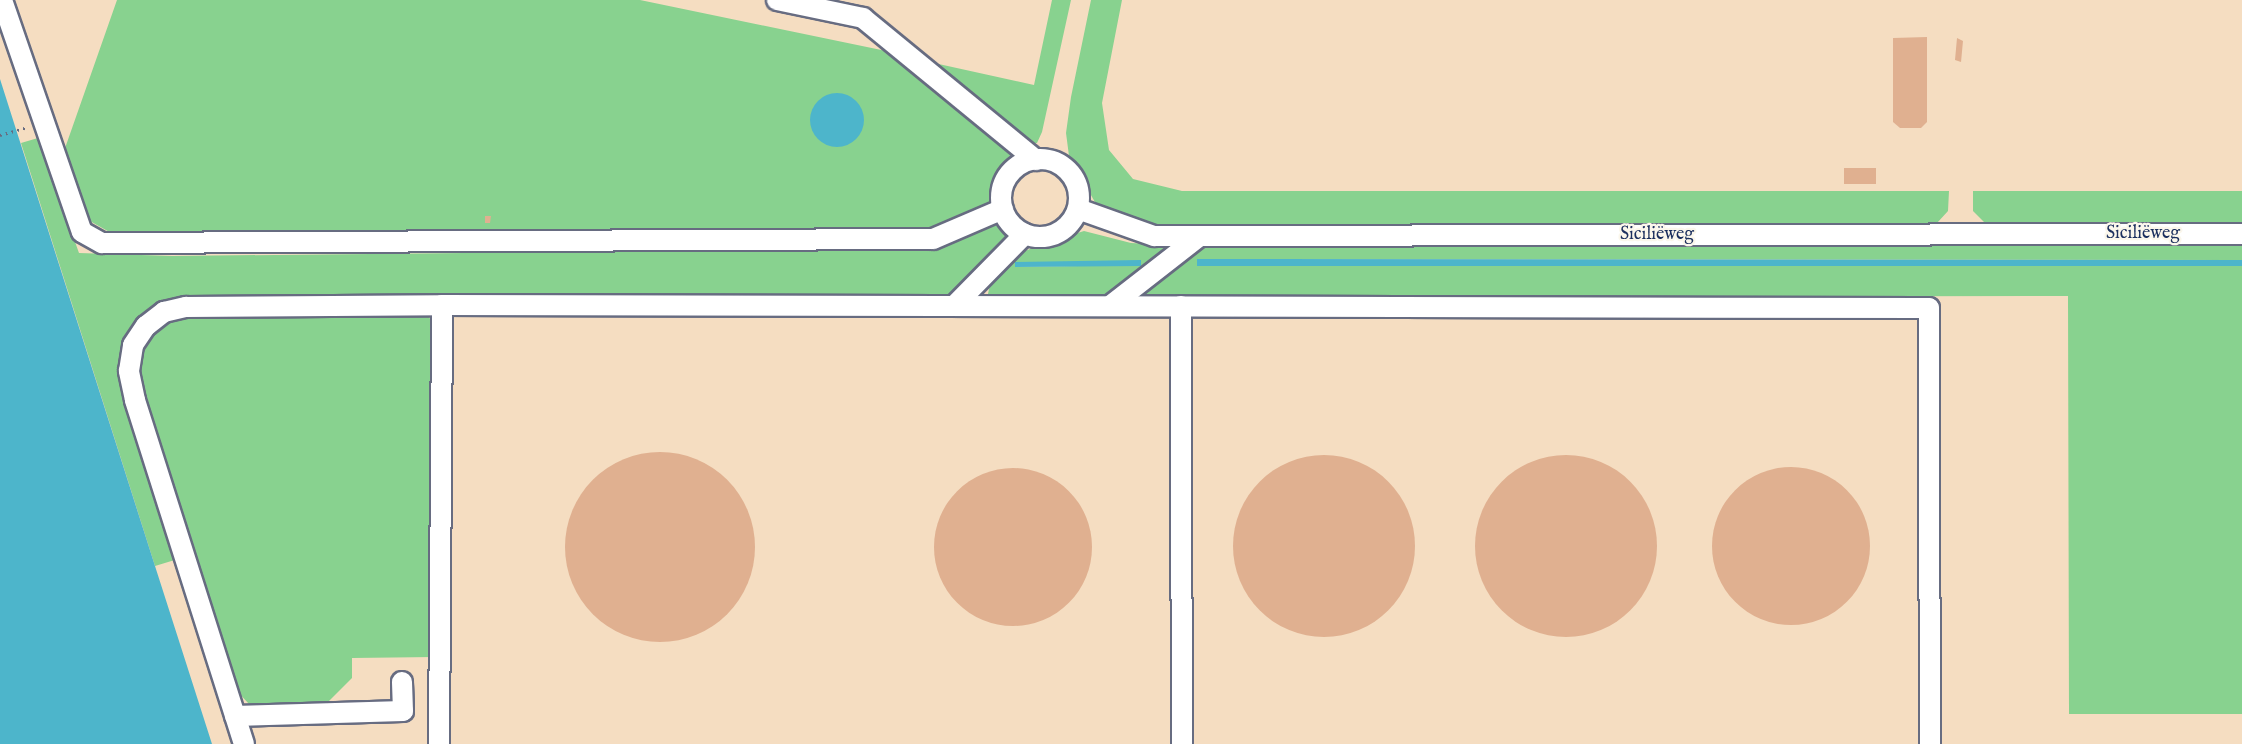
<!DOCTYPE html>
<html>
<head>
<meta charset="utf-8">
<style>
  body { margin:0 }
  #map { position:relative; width:2242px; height:744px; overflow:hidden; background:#f5ddc1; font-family:"IM FELL English",serif }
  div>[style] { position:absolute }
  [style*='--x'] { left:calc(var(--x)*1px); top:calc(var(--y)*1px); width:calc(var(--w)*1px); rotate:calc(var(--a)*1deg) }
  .green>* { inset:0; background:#88d28f }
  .water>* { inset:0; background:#4db5cb }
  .round { border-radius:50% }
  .building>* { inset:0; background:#e0b090; transform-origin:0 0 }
  .path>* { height:3px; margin-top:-1.5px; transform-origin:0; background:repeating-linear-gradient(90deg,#676c81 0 1.5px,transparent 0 6px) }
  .roads { filter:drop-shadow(2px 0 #676c81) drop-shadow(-2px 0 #676c81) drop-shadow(0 2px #676c81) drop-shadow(0 -2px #676c81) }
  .minor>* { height:20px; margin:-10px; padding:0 10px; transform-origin:10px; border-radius:10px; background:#fff }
  .minor>.ring { margin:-10px; padding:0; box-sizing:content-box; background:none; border:20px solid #fff; border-radius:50% }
  span { translate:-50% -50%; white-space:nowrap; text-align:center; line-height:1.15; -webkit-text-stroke:4.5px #fbf7ec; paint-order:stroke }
  .street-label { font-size:18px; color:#1b2f5e }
</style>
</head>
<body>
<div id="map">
  <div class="green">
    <div style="clip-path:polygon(117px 0,640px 0,891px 52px,1019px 153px,1003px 167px,996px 178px,992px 200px,987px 208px,930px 231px,113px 234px,88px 220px,64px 151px)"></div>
    <div style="clip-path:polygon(1052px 0,1071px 0,1042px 132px,1037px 143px,1031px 143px,925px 61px,1034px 85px)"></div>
    <div style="clip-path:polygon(1091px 0,1122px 0,1102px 103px,1109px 150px,1133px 179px,1182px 191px,1949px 191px,1948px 211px,1937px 223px,1163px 225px,1141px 223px,1096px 204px,1069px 156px,1066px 133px,1071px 97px)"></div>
    <div style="clip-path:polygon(38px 138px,79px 253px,172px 256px,933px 248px,992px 225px,1002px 227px,1006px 236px,1004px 246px,947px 299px,174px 299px,147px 313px,121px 361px,178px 559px,155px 566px,21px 143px)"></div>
    <div style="clip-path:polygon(1973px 191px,2242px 191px,2242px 223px,1984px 222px,1973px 211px)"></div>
    <div style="clip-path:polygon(evenodd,1084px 231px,1131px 243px,1169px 245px,1170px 252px,1107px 299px,995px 299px,988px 294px,991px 279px,1012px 256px,1035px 247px,1049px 247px,1062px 243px,1071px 235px,1084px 231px,1015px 262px,1141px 265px,1016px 267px,1015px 262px)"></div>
    <div style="clip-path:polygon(2242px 244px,2242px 260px,1197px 259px,1197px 266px,2242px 266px,2242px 714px,2069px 714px,2068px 296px,1131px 298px,1198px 246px)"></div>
    <div style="clip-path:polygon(425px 313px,433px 322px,434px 657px,352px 658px,352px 678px,324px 706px,249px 704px,235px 689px,141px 389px,137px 362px,144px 341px,156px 328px,174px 317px)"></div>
  </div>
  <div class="water">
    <div style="clip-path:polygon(0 79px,155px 566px,212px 744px,0 744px)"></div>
    <div class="round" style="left:810px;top:93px;width:54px;height:54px"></div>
    <div style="clip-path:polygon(1197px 259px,2242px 260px,2242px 266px,1197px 266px)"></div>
    <div style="clip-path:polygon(1141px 260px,1141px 266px,1015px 267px,1015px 262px)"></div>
  </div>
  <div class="building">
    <div style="clip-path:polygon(1927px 37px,1927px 122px,1921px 128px,1900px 128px,1893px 122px,1893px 38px)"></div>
    <div style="clip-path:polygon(1957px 38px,1963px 41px,1961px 62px,1955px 60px)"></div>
    <div style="left:1844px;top:168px;width:32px;height:16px"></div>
    <div style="clip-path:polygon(485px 216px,491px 216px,490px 223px,485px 223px)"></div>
    <div class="round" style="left:565px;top:452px;width:190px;height:190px"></div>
    <div class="round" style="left:1475px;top:455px;width:182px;height:182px"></div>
    <div class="round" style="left:1233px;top:455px;width:182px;height:182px"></div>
    <div class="round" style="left:1712px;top:467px;width:158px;height:158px"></div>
    <div class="round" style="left:934px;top:468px;width:158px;height:158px"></div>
  </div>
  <div class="path">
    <div style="--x:0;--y:135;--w:29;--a:-16"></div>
  </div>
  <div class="roads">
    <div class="minor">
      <div style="--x:2;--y:0;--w:245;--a:71"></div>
      <div style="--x:82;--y:232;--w:23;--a:29"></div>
      <div style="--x:102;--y:243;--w:831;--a:-0.28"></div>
      <div style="--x:933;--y:239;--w:76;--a:-23.2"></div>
      <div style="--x:777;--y:0;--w:88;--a:11.8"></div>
      <div style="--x:863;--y:18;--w:224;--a:39.4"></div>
      <div class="ring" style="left:1001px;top:159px;width:58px;height:58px"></div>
      <div style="--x:1078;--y:209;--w:81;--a:19.6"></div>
      <div style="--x:1154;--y:236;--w:1088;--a:-0.11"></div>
      <div style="--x:954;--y:306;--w:101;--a:-45.4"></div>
      <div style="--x:1110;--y:306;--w:114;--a:-37.9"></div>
      <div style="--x:1181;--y:306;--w:438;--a:89.9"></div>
      <div style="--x:235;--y:716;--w:168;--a:-1.7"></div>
      <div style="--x:403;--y:711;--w:29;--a:-92"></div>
      <div style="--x:244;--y:744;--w:361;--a:-107.6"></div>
      <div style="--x:135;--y:400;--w:30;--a:-102"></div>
      <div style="--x:129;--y:371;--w:26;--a:-81"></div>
      <div style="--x:133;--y:345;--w:23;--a:-56"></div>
      <div style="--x:146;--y:326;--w:23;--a:-38"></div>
      <div style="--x:164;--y:312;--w:23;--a:-13"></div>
      <div style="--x:186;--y:307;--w:256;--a:-0.4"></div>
      <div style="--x:442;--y:305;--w:1487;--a:0.12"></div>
      <div style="--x:1929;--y:308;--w:436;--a:89.9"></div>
      <div style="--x:439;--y:744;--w:439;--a:-89.6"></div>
    </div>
  </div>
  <div class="street-label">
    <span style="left:2143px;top:234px">Siciliëweg</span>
    <span style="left:1657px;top:235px">Siciliëweg</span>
  </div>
</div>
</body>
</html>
